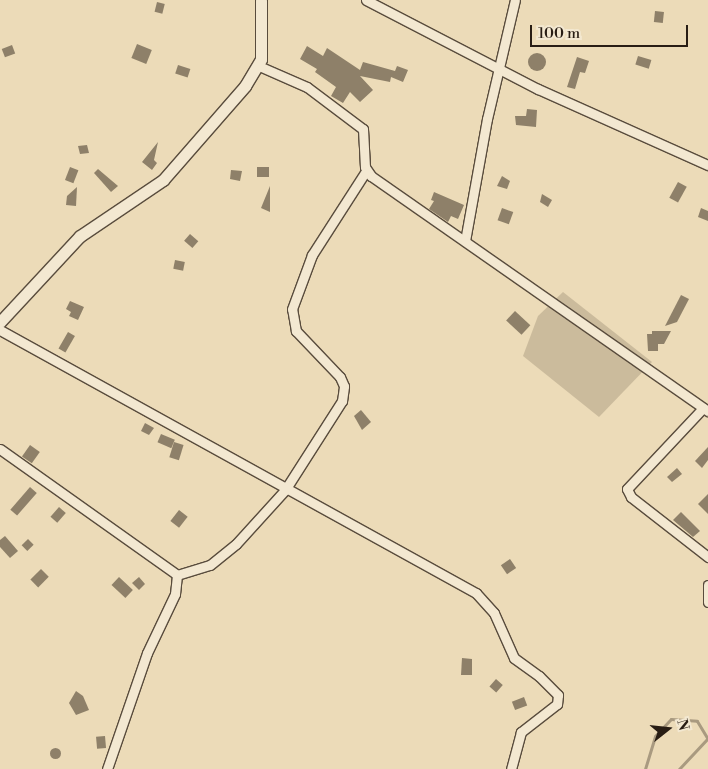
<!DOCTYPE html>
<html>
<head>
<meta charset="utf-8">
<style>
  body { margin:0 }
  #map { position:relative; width:708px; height:769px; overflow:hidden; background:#ecdbb8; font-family:"Libre Bodoni",serif }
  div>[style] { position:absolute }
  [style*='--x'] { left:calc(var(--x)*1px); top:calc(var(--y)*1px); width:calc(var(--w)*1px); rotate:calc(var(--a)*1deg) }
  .green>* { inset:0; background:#cbbb9c }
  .stream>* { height:3px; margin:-1.5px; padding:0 1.5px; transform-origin:1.5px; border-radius:1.5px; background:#a99a80 }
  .building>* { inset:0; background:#8e8069; transform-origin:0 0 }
  .round { border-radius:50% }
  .roads { filter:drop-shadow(1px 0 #594c3d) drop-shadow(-1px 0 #594c3d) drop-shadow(0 1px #594c3d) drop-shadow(0 -1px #594c3d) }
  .minor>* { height:9px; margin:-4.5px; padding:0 4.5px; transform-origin:4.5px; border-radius:4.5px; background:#f3e8d1 }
  .tertiary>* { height:11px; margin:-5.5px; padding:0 5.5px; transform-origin:5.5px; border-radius:5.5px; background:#f3e8d1 }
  span { translate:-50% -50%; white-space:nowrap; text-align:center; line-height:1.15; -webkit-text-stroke:5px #f3e8d1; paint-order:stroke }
  .north { position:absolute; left:643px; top:704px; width:50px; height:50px; -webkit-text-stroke:4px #f3e8d1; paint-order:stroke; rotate:74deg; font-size:14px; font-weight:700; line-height:20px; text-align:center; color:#281d14 }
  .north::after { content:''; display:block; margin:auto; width:18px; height:22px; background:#281d14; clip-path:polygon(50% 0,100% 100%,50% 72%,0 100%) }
  .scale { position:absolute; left:530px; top:25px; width:158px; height:22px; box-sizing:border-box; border:2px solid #281d14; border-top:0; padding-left:6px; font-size:15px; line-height:18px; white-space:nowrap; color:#281d14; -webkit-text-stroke:4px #f3e8d1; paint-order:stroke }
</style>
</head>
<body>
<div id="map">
  <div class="green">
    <div style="clip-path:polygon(563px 292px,652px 362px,599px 417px,523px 356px,538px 316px)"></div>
  </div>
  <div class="stream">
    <div style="--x:645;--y:769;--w:34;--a:-73"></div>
    <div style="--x:655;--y:736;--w:23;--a:-47"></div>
    <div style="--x:671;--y:719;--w:26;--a:4"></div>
    <div style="--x:697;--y:721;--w:21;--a:59"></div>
    <div style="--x:679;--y:769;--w:42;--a:-46.9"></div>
  </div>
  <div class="building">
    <div style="left:157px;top:2px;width:8px;height:10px;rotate:14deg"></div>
    <div style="left:655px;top:11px;width:9px;height:11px;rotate:6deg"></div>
    <div style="left:137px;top:44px;width:16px;height:15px;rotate:22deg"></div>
    <div style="left:12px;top:45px;width:9px;height:11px;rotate:69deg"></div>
    <div style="clip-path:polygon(307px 46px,323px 56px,327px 48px,360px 70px,363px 62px,395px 71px,397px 66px,408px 70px,403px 82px,391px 77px,390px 82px,360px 76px,373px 90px,360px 102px,350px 92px,343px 103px,331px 96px,336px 87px,315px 72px,317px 69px,300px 59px)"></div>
    <div class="round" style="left:528px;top:53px;width:18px;height:18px"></div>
    <div style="left:638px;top:56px;width:14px;height:9px;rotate:17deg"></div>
    <div style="clip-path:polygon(577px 57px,589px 61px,585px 73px,580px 72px,575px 89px,567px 87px)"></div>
    <div style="left:178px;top:65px;width:13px;height:9px;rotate:18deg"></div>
    <div style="clip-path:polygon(527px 109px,537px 110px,536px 127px,516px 125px,515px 116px,526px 116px)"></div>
    <div style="clip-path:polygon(158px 142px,154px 160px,157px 163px,152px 170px,142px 162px)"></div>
    <div style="clip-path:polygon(87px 145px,89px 153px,80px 154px,78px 146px)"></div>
    <div style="left:70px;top:167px;width:9px;height:14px;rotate:21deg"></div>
    <div style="left:257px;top:167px;width:12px;height:10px"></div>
    <div style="clip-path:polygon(98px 169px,118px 186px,111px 192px,94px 173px)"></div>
    <div style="clip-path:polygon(231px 170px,242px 171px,240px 181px,230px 179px)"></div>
    <div style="clip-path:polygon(502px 176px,510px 181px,507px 189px,497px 186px)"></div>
    <div style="left:678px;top:182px;width:10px;height:18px;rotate:29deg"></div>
    <div style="clip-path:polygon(270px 186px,270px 212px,261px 208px)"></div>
    <div style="clip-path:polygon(77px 187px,76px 206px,66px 205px,67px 196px)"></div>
    <div style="clip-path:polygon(434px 192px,464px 205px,458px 219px,451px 216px,448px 222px,429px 209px,434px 201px,431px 200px)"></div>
    <div style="clip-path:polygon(542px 194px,552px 200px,548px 207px,540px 202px)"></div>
    <div style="left:502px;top:208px;width:12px;height:13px;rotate:20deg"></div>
    <div style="clip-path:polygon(701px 208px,708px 211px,708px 221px,698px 217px)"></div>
    <div style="left:190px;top:234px;width:11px;height:9px;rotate:41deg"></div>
    <div style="left:175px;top:260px;width:10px;height:9px;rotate:11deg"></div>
    <div style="clip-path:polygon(681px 295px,689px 299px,677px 322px,665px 326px)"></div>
    <div style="clip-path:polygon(70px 301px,84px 307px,78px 320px,69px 316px,71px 312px,66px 309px)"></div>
    <div style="left:515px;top:311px;width:21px;height:13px;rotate:43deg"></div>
    <div style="clip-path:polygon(652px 331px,671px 331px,664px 344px,658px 344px,658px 351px,648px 351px,647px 334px,652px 334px)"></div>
    <div style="left:68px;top:332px;width:8px;height:19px;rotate:30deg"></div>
    <div style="clip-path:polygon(361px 410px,371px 422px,362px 430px,354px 416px)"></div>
    <div style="clip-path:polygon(145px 423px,154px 428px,149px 435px,141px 431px)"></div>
    <div style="left:161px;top:434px;width:15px;height:9px;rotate:23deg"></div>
    <div style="left:174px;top:442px;width:10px;height:16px;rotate:17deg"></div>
    <div style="left:30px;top:445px;width:12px;height:14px;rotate:35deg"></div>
    <div style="clip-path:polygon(708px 447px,708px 460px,702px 468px,695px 461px)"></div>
    <div style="clip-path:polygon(677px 468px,682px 474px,672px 482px,667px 477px)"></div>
    <div style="left:30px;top:487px;width:9px;height:30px;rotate:41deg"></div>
    <div style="clip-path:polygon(708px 494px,708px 514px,698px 504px)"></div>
    <div style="left:59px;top:507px;width:9px;height:13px;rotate:41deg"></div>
    <div style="left:179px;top:510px;width:11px;height:14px;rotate:38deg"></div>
    <div style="clip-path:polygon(681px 512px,700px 531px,693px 537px,673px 520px)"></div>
    <div style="clip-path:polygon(5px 536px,18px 551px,10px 558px,0 547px,0 540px)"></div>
    <div style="left:28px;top:539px;width:8px;height:9px;rotate:45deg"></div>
    <div style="left:510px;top:559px;width:11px;height:11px;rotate:56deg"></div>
    <div style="left:41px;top:569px;width:11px;height:15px;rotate:45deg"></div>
    <div style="left:119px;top:577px;width:19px;height:11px;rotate:43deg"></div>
    <div style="clip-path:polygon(139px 577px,145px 584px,139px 590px,132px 583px)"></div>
    <div style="clip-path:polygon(462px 658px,472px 659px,472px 675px,461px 675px)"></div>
    <div style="left:496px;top:679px;width:9px;height:10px;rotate:41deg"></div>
    <div style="clip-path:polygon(76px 691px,83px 696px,89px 710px,76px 715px,69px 703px)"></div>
    <div style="left:524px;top:697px;width:9px;height:13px;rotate:69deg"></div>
    <div style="left:105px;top:736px;width:12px;height:9px;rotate:85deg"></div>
    <div class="round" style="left:49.5px;top:747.5px;width:11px;height:11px"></div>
  </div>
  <div class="roads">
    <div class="minor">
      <div style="--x:366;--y:0;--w:194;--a:27.4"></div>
      <div style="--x:538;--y:89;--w:186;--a:24.1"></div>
      <div style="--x:259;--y:66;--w:52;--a:23.6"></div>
      <div style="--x:307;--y:87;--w:70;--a:36.9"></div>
      <div style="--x:363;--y:129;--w:38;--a:87"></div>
      <div style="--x:365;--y:167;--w:11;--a:56"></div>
      <div style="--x:371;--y:176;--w:411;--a:34.9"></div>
      <div style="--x:465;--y:241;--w:124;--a:-79.8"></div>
      <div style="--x:487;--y:119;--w:122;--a:-76.8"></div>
      <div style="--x:0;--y:330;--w:544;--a:28.92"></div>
      <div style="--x:476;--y:593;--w:27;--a:48"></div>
      <div style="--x:494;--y:613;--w:49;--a:66"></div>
      <div style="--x:514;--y:658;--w:31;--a:36"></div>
      <div style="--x:539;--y:676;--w:27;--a:45"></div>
      <div style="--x:558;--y:695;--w:9;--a:96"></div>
      <div style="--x:557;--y:704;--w:46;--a:142.1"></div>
      <div style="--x:521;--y:732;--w:38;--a:105"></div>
      <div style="--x:703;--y:408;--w:111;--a:133.2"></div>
      <div style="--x:627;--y:489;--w:9;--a:63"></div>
      <div style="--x:631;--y:497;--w:98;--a:37.9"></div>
      <div style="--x:0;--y:449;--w:217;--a:35.4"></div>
      <div style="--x:177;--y:575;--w:19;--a:96"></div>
      <div style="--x:175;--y:594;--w:65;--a:115.4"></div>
      <div style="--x:147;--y:653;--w:123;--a:109"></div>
      <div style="--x:177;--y:575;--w:34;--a:-17"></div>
      <div style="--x:210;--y:565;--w:33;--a:-39"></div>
      <div style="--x:236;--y:544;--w:73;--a:-47.8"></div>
      <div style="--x:285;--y:490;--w:106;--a:-57.4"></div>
      <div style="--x:342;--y:401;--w:15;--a:-82"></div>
      <div style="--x:344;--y:386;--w:10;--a:-114"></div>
      <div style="--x:340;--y:377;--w:64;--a:-133.7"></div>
      <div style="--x:296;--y:331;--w:22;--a:-100"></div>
      <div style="--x:292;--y:309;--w:58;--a:-69.7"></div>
      <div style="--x:312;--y:255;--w:100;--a:-57.3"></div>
      <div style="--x:708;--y:585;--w:17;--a:90"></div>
    </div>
    <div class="tertiary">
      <div style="--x:0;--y:322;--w:117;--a:-47.1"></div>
      <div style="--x:80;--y:236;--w:100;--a:-34"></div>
      <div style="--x:163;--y:180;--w:125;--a:-48.9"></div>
      <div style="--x:245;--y:86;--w:31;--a:-59"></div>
      <div style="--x:261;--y:59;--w:59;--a:-90"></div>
    </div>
  </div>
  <div class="north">N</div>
  <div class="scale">100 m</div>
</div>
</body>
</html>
